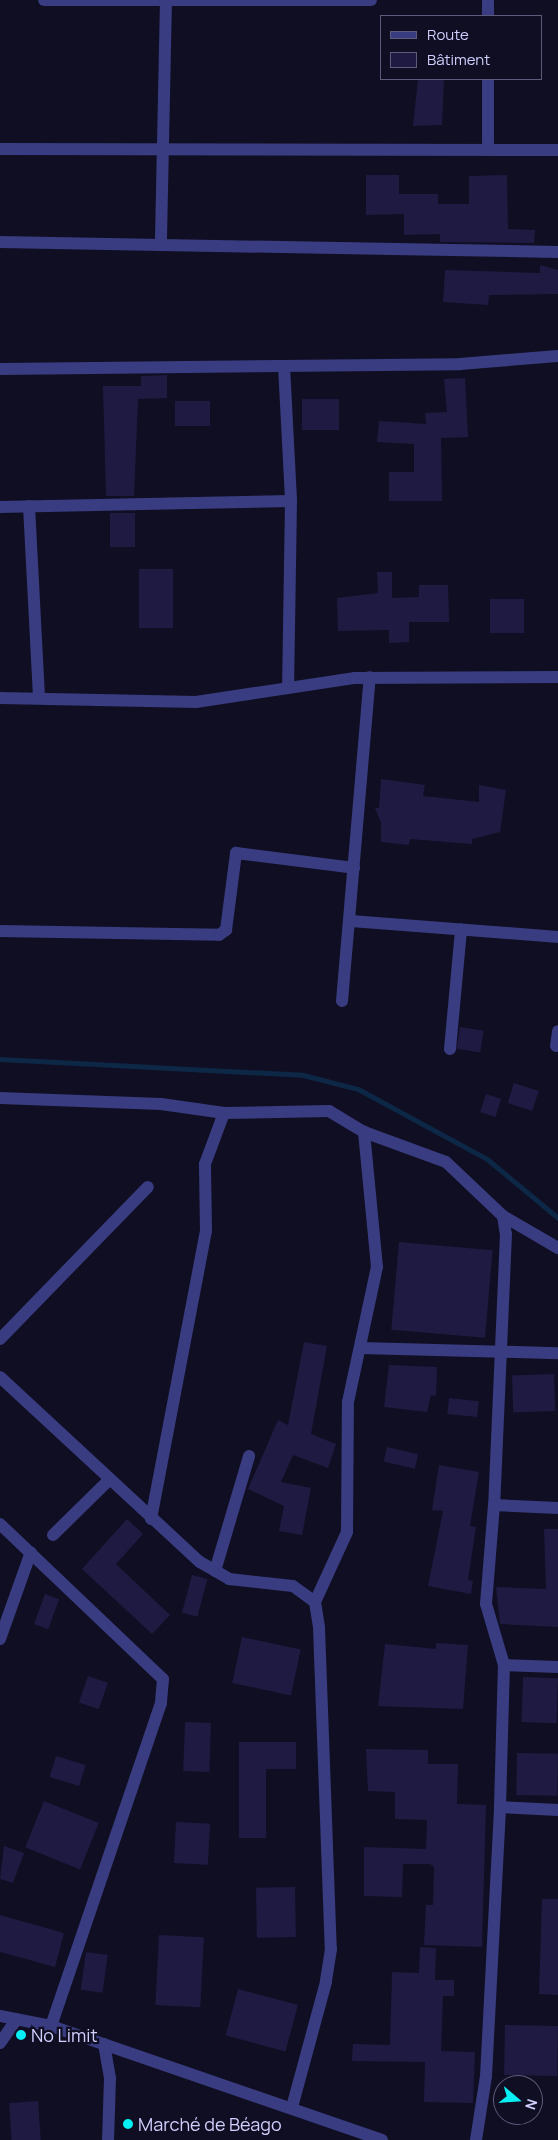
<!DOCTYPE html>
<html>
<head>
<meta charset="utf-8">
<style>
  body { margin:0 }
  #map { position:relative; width:558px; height:2140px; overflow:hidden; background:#100e22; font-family:Manrope,sans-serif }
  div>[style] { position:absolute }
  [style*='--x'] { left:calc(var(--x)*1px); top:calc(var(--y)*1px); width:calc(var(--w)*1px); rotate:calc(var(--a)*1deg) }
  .stream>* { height:5px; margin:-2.5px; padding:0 2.5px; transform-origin:2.5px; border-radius:2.5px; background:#0d2746 }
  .building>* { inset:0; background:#1f1a42; transform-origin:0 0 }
  .street>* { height:12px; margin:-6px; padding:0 6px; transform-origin:6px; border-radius:6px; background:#393c80 }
  .dots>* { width:14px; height:14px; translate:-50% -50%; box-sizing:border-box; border:2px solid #100e22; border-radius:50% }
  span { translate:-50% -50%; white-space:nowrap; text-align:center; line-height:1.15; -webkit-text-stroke:4.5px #100e22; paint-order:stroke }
  .poi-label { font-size:18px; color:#d1cffe }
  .left { translate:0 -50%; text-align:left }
  .legend { position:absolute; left:380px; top:15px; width:162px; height:65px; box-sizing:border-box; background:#100e22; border:1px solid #5d5b7a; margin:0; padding:6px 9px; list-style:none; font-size:15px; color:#d1cffe }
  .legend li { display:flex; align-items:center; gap:10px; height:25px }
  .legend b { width:25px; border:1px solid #5d5b7a }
  .north { position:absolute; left:493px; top:2075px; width:50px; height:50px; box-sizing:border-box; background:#100e22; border:1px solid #5d5b7a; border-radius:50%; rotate:108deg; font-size:14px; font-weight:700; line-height:20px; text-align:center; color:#d1cffe }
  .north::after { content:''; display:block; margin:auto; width:18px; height:22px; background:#04f0f5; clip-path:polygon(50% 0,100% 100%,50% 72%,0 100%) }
</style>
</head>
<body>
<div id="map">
  <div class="stream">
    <div style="--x:0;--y:1059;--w:303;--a:3"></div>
    <div style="--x:303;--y:1075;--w:57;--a:14.3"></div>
    <div style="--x:358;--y:1089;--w:147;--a:28.5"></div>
    <div style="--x:487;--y:1159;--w:92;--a:39.7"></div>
  </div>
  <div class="building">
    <div style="clip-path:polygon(418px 79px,444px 79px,442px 125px,413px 126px)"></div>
    <div style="clip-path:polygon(366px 175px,399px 175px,399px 194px,438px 194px,438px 204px,469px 204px,469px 176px,507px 175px,508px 229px,535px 230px,534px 243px,440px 242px,440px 234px,404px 235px,404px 214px,366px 215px)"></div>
    <div style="clip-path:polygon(540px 265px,558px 270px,558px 294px,489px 295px,488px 305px,443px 302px,445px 270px,540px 273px)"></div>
    <div style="clip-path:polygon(167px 375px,167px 398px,138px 399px,134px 496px,106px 496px,103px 386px,141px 386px,141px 376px)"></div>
    <div style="clip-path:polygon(465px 378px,468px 437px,441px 438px,442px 501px,389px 501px,389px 472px,414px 472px,414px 444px,377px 442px,379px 421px,426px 424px,425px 413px,447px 412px,444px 379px)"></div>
    <div style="left:339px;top:399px;width:31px;height:37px;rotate:90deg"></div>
    <div style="left:175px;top:401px;width:35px;height:25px"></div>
    <div style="left:110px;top:513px;width:25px;height:34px"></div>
    <div style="left:139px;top:569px;width:34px;height:59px"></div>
    <div style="clip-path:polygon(377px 572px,392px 572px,392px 598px,419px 597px,419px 585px,448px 585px,449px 622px,409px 622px,409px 642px,389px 643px,389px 630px,338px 631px,337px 598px,378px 593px)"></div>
    <div style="left:490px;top:599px;width:34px;height:34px"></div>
    <div style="clip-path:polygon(381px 779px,425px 785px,423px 796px,479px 802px,479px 785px,506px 790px,500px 832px,472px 839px,472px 844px,410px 839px,409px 845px,381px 842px,381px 823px,375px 808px,379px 808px)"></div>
    <div style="left:460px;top:1027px;width:24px;height:22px;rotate:9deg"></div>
    <div style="left:514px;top:1083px;width:26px;height:21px;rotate:18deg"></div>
    <div style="left:486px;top:1094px;width:16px;height:19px;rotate:18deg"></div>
    <div style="left:399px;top:1242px;width:94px;height:88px;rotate:5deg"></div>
    <div style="clip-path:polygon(304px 1342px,327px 1346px,311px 1434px,336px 1444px,328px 1468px,293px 1455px,281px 1482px,311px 1488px,302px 1535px,279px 1531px,284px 1506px,248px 1489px,278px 1420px,288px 1425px)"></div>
    <div style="clip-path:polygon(389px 1365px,437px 1367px,436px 1396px,431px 1395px,427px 1412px,384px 1407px)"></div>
    <div style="left:554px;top:1374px;width:37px;height:42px;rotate:88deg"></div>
    <div style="left:449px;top:1398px;width:30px;height:16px;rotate:6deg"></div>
    <div style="left:387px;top:1447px;width:32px;height:15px;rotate:13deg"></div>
    <div style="clip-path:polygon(439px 1465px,479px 1472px,470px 1526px,476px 1527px,468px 1580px,473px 1581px,471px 1594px,428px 1586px,443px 1511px,432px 1510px)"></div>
    <div style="clip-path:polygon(127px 1519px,143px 1534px,116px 1564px,170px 1615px,152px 1634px,82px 1569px)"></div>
    <div style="clip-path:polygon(544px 1529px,558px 1529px,558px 1627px,500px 1624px,496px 1587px,546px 1589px)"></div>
    <div style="left:192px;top:1575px;width:16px;height:39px;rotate:15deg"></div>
    <div style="left:45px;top:1594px;width:15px;height:32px;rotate:20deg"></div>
    <div style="left:242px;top:1637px;width:60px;height:47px;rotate:12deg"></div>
    <div style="clip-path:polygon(436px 1643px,468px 1645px,463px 1709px,378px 1706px,385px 1644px,436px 1649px)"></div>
    <div style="left:88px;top:1676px;width:21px;height:28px;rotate:19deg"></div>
    <div style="left:523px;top:1677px;width:35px;height:45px;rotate:2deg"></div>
    <div style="left:185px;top:1722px;width:26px;height:49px;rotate:2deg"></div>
    <div style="clip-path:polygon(239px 1742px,296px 1742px,296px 1769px,266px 1769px,266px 1838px,239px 1838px)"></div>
    <div style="clip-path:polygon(366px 1749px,428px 1750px,428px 1764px,458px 1764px,457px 1804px,486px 1805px,482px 1947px,424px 1945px,426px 1905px,433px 1905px,434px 1867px,430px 1864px,403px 1864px,402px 1897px,364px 1896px,364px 1847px,426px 1849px,427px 1820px,395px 1819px,395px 1792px,368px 1791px)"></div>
    <div style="left:517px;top:1753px;width:41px;height:42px;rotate:1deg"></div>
    <div style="left:56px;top:1756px;width:31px;height:22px;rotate:17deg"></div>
    <div style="left:44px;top:1801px;width:59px;height:50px;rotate:22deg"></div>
    <div style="left:176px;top:1822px;width:34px;height:41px;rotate:3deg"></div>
    <div style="clip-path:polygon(4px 1846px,24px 1853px,13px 1883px,0 1879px)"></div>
    <div style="left:295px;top:1887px;width:50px;height:39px;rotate:89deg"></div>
    <div style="clip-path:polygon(542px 1899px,558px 1899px,558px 1995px,539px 1994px)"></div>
    <div style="clip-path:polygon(0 1915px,64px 1933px,55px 1967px,0 1952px)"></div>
    <div style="left:159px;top:1935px;width:45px;height:70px;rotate:3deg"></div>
    <div style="clip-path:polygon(420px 1947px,436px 1948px,435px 1980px,454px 1980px,454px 1996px,443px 1996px,441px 2051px,475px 2052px,473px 2103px,424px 2102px,425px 2062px,352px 2061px,353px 2044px,390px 2045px,392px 1972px,419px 1973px)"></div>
    <div style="left:86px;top:1952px;width:22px;height:38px;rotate:8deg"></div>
    <div style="left:238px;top:1989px;width:62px;height:48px;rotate:15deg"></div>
    <div style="left:505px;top:2025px;width:53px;height:50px;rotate:1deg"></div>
    <div style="left:38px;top:2101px;width:39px;height:29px;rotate:86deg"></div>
  </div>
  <div class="street">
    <div style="--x:44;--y:0;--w:327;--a:0"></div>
    <div style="--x:166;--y:0;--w:245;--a:91.2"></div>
    <div style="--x:161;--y:245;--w:397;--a:1"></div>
    <div style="--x:488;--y:0;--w:16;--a:90"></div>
    <div style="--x:488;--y:79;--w:70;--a:90"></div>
    <div style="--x:0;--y:149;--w:558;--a:0.1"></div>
    <div style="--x:0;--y:242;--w:161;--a:1.1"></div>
    <div style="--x:284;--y:366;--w:135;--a:87"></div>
    <div style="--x:291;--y:501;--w:187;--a:90.9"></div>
    <div style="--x:0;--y:369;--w:460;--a:-0.6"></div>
    <div style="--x:460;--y:364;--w:98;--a:-4.7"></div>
    <div style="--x:29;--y:506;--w:191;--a:87"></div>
    <div style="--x:0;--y:507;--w:291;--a:-1.2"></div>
    <div style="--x:0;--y:698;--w:196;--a:1.2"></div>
    <div style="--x:196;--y:702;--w:161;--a:-8.6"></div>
    <div style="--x:355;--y:678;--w:203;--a:-0.3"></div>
    <div style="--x:351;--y:921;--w:208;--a:4.4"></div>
    <div style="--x:0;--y:931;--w:219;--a:1"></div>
    <div style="--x:219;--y:935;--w:9;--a:-36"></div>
    <div style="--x:226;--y:930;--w:78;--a:-82.6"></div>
    <div style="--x:236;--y:853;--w:119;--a:7.2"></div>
    <div style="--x:342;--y:1001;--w:325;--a:-85.1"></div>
    <div style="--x:556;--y:1046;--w:15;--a:-82"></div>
    <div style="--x:450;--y:1049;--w:120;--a:-84.7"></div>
    <div style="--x:0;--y:1098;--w:161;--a:2.1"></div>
    <div style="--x:161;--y:1104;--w:64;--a:8.1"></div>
    <div style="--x:224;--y:1113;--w:105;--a:-1.1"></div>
    <div style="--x:329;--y:1111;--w:41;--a:31"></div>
    <div style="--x:364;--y:1132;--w:87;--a:20.1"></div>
    <div style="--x:446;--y:1162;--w:79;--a:43.5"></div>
    <div style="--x:503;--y:1216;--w:18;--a:81"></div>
    <div style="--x:506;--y:1234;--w:271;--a:92.5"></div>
    <div style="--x:494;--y:1505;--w:64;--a:2.7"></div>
    <div style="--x:503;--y:1216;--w:64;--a:30.2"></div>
    <div style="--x:0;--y:1339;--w:212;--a:-45.8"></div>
    <div style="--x:361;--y:1348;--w:197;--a:1.5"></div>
    <div style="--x:0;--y:1377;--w:272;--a:42.8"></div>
    <div style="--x:200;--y:1562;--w:34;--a:30"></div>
    <div style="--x:229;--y:1579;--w:64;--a:6.2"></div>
    <div style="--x:293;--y:1586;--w:27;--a:36"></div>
    <div style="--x:315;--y:1602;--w:26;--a:81"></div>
    <div style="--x:319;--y:1628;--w:321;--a:87.9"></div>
    <div style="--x:331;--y:1949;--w:33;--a:99"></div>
    <div style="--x:326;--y:1982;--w:130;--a:105.2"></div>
    <div style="--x:151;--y:1519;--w:293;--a:-79.2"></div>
    <div style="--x:206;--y:1231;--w:67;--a:-90.9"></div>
    <div style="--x:205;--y:1164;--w:54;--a:-69.6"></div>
    <div style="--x:0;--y:1524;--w:225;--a:43.6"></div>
    <div style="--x:163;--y:1679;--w:24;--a:95"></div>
    <div style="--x:161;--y:1703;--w:341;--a:108.8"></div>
    <div style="--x:53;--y:1535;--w:77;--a:-44.5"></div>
    <div style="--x:215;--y:1571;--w:120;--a:-73.5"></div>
    <div style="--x:315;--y:1602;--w:77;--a:-65.4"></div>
    <div style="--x:347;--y:1532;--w:130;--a:-89.6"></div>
    <div style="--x:348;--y:1402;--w:138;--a:-77.9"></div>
    <div style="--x:377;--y:1267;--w:136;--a:-95.5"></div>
    <div style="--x:0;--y:1639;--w:92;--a:-70.4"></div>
    <div style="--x:504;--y:1665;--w:54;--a:2.1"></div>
    <div style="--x:500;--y:1807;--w:58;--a:3"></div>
    <div style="--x:0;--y:2016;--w:52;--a:11.1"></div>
    <div style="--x:51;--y:2026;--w:350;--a:19"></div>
    <div style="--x:0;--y:2043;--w:29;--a:-55"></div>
    <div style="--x:104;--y:2044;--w:35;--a:80"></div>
    <div style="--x:110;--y:2078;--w:62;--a:91.8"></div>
    <div style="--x:476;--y:2140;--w:65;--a:-81.1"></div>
    <div style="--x:486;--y:2076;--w:269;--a:-87"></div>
    <div style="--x:500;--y:1807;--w:142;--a:-88.4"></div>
    <div style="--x:504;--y:1665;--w:64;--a:-106.4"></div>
    <div style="--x:486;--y:1604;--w:99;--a:-85.4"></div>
  </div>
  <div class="dots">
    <div style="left:21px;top:2035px;background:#04f0f5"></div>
    <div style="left:128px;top:2124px;background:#04f0f5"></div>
  </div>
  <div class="poi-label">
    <span class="left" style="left:31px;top:2035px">No Limit</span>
    <span class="left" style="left:138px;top:2124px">Marché de Béago</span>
  </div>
  <ul class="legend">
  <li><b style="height:6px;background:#393c80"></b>Route</li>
  <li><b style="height:14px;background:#1f1a42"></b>Bâtiment</li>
  </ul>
  <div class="north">N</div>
</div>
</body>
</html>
